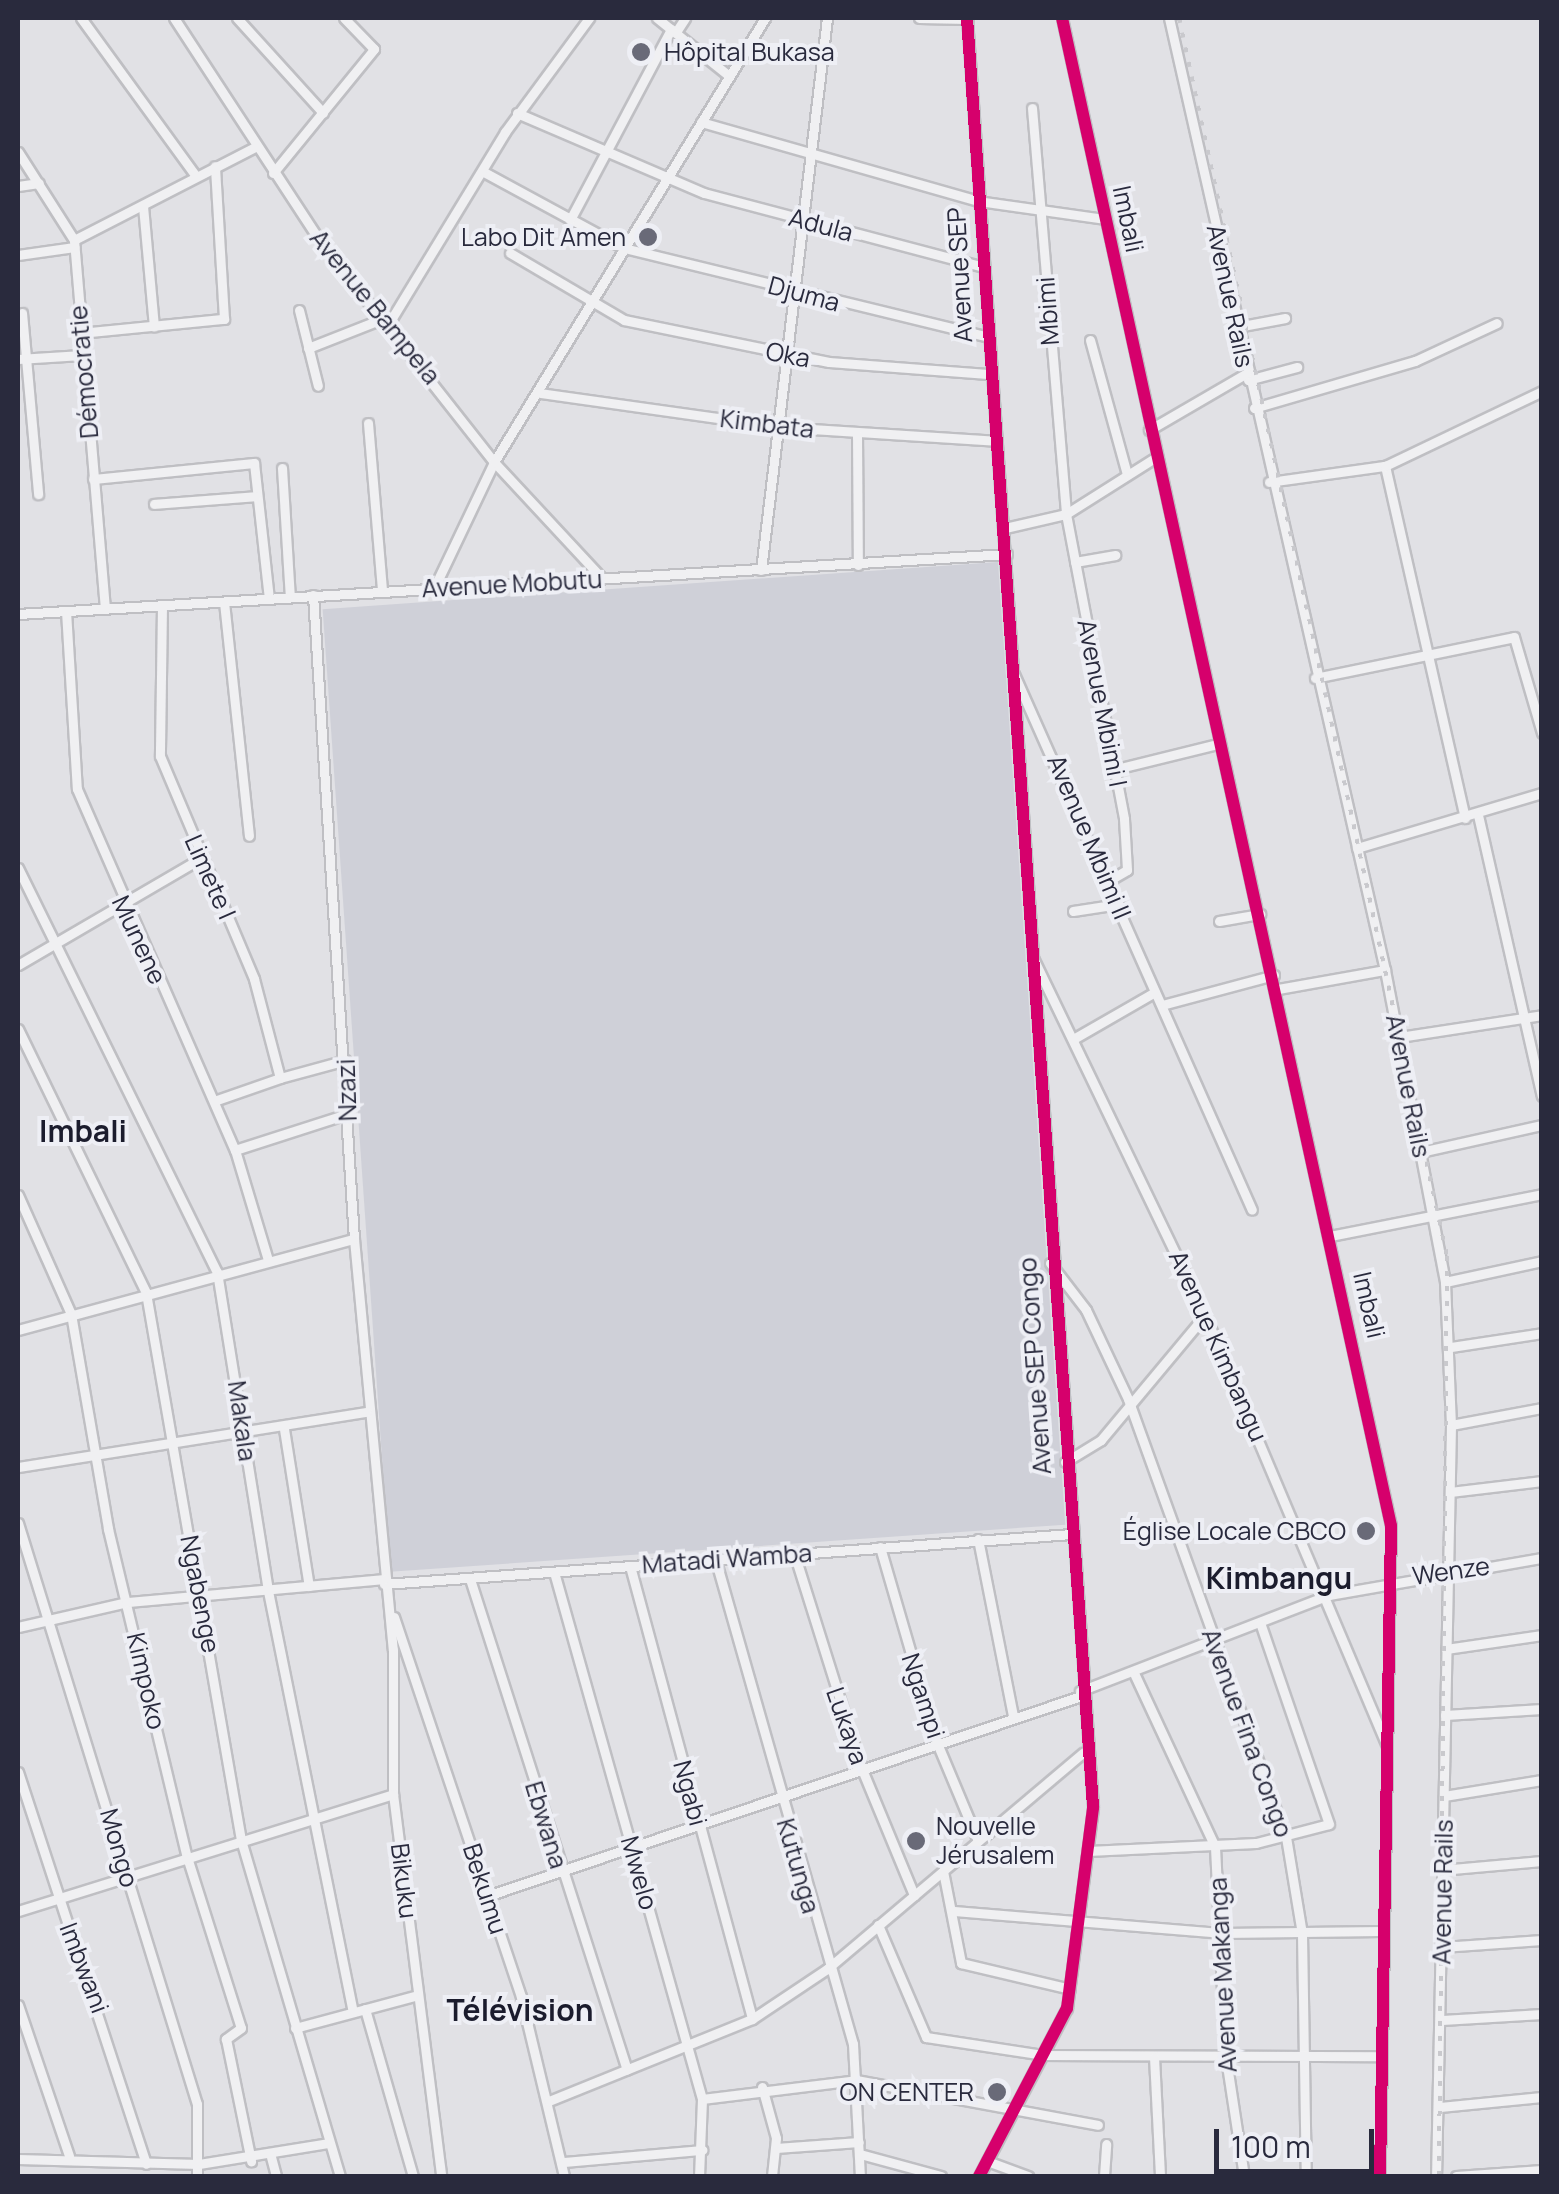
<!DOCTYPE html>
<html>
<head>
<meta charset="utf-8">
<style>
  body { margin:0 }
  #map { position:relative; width:1559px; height:2194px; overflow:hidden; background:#e1e1e5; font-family:Manrope,sans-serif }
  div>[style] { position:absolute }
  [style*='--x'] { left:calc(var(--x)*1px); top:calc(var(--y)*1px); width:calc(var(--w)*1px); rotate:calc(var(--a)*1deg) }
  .built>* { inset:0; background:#cfd0d8; transform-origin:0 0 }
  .roads { filter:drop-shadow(2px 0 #bfbfc3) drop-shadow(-2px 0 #bfbfc3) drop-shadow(0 2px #bfbfc3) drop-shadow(0 -2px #bfbfc3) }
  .street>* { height:9px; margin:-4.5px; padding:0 4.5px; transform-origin:4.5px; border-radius:4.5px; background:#f0f0f2 }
  .rail>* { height:4px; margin-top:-2px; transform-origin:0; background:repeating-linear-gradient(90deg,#c9c9cd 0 5px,transparent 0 15px) }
  .cycleway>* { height:12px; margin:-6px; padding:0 6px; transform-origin:6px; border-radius:6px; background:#d6006c }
  .dots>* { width:28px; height:28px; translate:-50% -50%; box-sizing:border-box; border:5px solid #eeeff5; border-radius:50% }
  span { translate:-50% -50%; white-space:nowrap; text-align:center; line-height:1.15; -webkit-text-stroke:8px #eeeff5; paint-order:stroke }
  .poi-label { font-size:25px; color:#292a3d }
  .left { translate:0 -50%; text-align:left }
  .right { translate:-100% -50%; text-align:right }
  .street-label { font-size:25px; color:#292a3d }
  .quarter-label { font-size:30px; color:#1b1c2d; font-weight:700 }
  .frame { position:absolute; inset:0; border:20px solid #292a3d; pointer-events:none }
  .scale { position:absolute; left:1214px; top:2129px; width:160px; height:45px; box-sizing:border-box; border:5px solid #292a3d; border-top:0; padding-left:12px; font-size:30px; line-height:35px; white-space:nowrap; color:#292a3d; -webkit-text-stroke:8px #eeeff5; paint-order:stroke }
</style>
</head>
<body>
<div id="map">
  <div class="built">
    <div style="left:998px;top:562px;width:965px;height:677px;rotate:86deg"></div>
  </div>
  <div class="roads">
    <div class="street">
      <div style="--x:81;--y:18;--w:194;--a:54"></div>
      <div style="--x:174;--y:18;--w:267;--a:56.8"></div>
      <div style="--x:320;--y:241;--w:281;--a:51.8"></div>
      <div style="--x:494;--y:462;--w:157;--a:47.1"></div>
      <div style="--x:237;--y:18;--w:128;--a:47.8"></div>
      <div style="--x:657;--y:18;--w:91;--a:38.8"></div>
      <div style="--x:919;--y:18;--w:49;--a:1.2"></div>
      <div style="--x:967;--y:18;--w:1794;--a:85.97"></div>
      <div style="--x:1093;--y:1808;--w:202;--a:97.4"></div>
      <div style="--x:1067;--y:2008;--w:190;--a:117.6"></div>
      <div style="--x:1062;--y:18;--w:1543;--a:77.69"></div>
      <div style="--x:1391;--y:1526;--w:650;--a:90.97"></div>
      <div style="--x:1169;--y:18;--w:976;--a:77.22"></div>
      <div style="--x:1385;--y:970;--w:318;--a:79.1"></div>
      <div style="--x:1445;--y:1282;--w:143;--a:87.6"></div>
      <div style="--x:1451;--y:1425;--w:751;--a:91.14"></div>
      <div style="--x:676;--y:32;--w:17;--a:-57"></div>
      <div style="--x:1032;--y:108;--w:407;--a:85.2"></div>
      <div style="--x:1066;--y:514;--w:310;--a:79.2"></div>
      <div style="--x:1124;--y:819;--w:51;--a:86.6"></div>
      <div style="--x:1127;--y:870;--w:22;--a:150"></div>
      <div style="--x:517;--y:113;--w:203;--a:23.2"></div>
      <div style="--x:704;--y:193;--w:286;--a:14.8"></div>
      <div style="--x:701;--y:122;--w:288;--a:15.9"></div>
      <div style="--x:978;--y:201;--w:128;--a:8.1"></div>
      <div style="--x:18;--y:152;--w:104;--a:57.5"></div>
      <div style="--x:74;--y:240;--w:369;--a:85.2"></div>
      <div style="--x:482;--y:171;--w:162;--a:28.5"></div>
      <div style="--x:624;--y:248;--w:372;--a:13.7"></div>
      <div style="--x:273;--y:173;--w:160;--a:-50.8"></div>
      <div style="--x:374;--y:49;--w:43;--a:-134.1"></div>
      <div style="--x:18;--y:186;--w:21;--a:-8"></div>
      <div style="--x:143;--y:206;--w:121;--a:84.8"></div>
      <div style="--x:570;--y:220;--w:216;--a:-62.1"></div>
      <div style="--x:74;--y:240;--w:203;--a:-27.2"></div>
      <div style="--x:510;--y:253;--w:132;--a:30.4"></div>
      <div style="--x:624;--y:320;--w:209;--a:11.6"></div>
      <div style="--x:829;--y:362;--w:159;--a:4.3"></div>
      <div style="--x:18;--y:255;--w:57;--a:-8.1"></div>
      <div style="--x:299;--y:310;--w:78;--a:76"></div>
      <div style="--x:22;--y:313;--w:182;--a:84.9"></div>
      <div style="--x:389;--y:323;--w:223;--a:-58.7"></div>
      <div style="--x:505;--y:132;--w:142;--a:-53.6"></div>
      <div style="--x:1237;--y:327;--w:49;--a:-10.6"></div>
      <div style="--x:80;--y:333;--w:145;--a:-5.6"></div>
      <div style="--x:224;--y:319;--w:153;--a:-93.4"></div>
      <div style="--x:1090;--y:340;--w:139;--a:74.6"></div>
      <div style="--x:308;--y:348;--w:82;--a:-21.5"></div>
      <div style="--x:18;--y:359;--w:64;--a:-3.6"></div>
      <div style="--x:1248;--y:380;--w:51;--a:-14.9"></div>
      <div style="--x:540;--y:393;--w:243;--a:8"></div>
      <div style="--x:781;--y:427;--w:214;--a:3.7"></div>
      <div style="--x:1254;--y:408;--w:168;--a:-16.3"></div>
      <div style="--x:1415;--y:361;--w:90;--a:-24.9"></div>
      <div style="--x:368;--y:423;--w:169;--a:85.2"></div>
      <div style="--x:1149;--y:430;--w:113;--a:-30.2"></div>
      <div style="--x:857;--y:434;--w:131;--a:89.6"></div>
      <div style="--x:1385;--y:466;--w:361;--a:77.2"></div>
      <div style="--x:282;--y:468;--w:129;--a:86.5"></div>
      <div style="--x:93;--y:479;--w:162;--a:-5.7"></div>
      <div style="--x:254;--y:463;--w:136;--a:83.7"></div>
      <div style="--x:1269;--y:482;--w:117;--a:-7.9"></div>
      <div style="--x:1385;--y:466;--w:174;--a:-25.5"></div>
      <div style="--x:154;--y:504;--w:103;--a:-4.4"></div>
      <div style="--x:1005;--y:528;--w:63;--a:-12.9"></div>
      <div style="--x:1066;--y:514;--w:103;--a:-32.3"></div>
      <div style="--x:1075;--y:562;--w:41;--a:-9.9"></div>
      <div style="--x:761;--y:570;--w:556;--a:-83.18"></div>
      <div style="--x:434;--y:588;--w:140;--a:-64.5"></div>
      <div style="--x:494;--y:462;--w:520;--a:-58.6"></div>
      <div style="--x:313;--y:595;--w:645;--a:86.36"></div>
      <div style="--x:354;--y:1239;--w:413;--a:84.6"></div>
      <div style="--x:393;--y:1650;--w:144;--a:90"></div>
      <div style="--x:393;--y:1794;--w:385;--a:82.8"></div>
      <div style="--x:224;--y:602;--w:235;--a:83.9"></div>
      <div style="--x:162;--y:606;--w:150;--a:90.8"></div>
      <div style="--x:160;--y:756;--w:242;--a:67.1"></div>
      <div style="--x:254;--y:979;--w:102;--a:75.3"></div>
      <div style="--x:280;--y:1078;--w:68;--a:-15.3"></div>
      <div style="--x:66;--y:611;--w:178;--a:86.5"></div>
      <div style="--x:77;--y:789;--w:394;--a:66.4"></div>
      <div style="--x:235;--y:1150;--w:112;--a:73.3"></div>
      <div style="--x:18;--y:614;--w:991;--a:-3.47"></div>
      <div style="--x:1014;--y:674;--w:586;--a:66.06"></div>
      <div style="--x:1315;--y:678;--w:203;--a:-11.6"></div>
      <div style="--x:1514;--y:637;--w:100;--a:73.7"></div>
      <div style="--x:1116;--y:769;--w:105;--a:-13.8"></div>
      <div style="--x:1478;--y:815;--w:288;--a:77.2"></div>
      <div style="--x:1357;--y:848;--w:193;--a:-16.6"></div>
      <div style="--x:18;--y:868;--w:450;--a:63.8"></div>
      <div style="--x:217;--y:1272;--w:323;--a:80.9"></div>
      <div style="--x:268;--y:1591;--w:429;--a:78.6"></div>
      <div style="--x:1073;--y:911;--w:46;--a:-8.8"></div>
      <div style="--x:1219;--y:921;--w:42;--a:-9.7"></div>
      <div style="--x:1034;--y:960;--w:394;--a:64.3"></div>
      <div style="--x:1205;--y:1315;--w:465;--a:67.1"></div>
      <div style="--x:18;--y:965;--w:212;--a:-30.3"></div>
      <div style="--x:1278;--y:989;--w:109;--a:-10.1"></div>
      <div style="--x:1162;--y:1005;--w:116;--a:-15"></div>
      <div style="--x:18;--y:1029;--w:293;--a:64.1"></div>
      <div style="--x:146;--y:1293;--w:555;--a:80.15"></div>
      <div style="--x:241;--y:1840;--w:350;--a:73.6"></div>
      <div style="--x:1399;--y:1037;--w:145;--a:-8.7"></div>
      <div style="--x:1075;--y:1038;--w:92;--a:-29.9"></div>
      <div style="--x:214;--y:1101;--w:70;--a:-19.2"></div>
      <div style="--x:235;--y:1150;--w:118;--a:-17.8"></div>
      <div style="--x:1421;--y:1152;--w:124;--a:-12.6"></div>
      <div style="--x:18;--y:1195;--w:130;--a:66"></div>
      <div style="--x:71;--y:1314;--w:218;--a:80.2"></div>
      <div style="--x:108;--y:1529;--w:337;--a:76.5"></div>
      <div style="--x:187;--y:1857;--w:179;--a:72.5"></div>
      <div style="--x:241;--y:2028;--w:19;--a:144"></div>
      <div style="--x:226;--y:2039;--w:125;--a:78.4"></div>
      <div style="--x:1330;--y:1236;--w:216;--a:-11.2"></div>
      <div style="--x:1050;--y:1263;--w:59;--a:52.5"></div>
      <div style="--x:1086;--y:1310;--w:98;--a:64.7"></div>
      <div style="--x:1128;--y:1399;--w:466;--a:70.2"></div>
      <div style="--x:1286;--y:1837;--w:98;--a:80.6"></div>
      <div style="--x:1302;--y:1934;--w:242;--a:89.1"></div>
      <div style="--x:1445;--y:1282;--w:99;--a:-12.2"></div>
      <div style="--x:18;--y:1330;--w:348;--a:-15.2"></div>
      <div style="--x:1451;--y:1347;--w:92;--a:-8.7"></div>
      <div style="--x:1451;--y:1425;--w:93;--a:-10.6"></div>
      <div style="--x:284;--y:1429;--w:159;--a:81"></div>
      <div style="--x:1065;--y:1462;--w:42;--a:-31.4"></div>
      <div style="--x:1101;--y:1440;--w:163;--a:-50.2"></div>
      <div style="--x:18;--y:1467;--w:353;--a:-9"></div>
      <div style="--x:1450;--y:1492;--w:93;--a:-6.8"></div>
      <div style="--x:18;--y:1523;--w:608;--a:72.88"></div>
      <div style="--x:197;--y:2104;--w:72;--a:90"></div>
      <div style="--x:978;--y:1539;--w:179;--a:78.8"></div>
      <div style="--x:880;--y:1547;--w:204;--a:73.8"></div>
      <div style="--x:937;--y:1743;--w:106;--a:67.3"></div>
      <div style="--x:794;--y:1553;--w:224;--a:72.6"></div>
      <div style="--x:861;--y:1767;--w:139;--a:67.5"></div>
      <div style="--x:715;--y:1558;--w:505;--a:74.15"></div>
      <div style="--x:853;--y:2044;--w:132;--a:87"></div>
      <div style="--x:630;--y:1566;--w:469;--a:74.9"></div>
      <div style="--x:554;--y:1572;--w:547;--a:74.31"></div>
      <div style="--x:702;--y:2099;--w:77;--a:92.2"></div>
      <div style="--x:470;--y:1579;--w:515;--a:72.27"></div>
      <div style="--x:384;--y:1584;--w:689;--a:-4.16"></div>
      <div style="--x:394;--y:1617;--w:401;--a:71.5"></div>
      <div style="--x:521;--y:1997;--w:184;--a:76.5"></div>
      <div style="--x:18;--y:1627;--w:112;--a:-12.9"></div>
      <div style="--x:127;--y:1602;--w:257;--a:-5.1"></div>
      <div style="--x:1446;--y:1649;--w:97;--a:-8.3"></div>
      <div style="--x:1133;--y:1671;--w:194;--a:65"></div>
      <div style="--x:1215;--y:1847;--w:205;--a:87.2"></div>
      <div style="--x:1225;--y:2052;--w:125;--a:81.3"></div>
      <div style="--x:1080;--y:1691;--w:267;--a:-21.1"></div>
      <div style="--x:1329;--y:1595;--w:216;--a:-9.9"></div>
      <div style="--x:1445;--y:1715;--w:97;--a:-3.5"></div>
      <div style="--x:18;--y:1772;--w:412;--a:71.9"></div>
      <div style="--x:1444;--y:1796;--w:99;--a:-9.3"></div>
      <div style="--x:1088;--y:1851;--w:168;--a:-2.7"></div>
      <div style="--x:1256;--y:1843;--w:75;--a:-14.6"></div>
      <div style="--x:1329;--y:1824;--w:213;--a:-108.9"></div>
      <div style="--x:1441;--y:1870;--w:101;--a:-5.1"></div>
      <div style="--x:943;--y:1871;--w:94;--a:78.9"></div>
      <div style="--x:961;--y:1963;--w:112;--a:13.4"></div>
      <div style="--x:487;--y:1896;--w:627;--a:-18.61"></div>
      <div style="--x:18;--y:1911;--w:393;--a:-17.3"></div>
      <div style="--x:954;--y:1911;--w:270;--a:4.7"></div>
      <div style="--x:1223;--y:1933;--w:158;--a:-0.7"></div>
      <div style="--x:878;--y:1925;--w:122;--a:66.8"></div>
      <div style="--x:926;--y:2037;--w:118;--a:8.7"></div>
      <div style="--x:1043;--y:2055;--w:337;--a:0.2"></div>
      <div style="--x:1442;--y:1947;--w:100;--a:-4"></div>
      <div style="--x:18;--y:2005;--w:159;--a:71.3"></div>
      <div style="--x:365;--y:2009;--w:174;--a:74"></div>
      <div style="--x:1442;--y:2020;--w:100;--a:-3.4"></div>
      <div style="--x:295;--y:2028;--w:127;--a:-15"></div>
      <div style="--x:1154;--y:2057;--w:119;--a:87.1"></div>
      <div style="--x:762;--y:2087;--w:53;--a:74.6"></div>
      <div style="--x:776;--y:2138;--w:38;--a:96"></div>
      <div style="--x:702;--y:2099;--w:155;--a:-7"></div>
      <div style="--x:856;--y:2080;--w:246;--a:10.5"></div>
      <div style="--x:549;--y:2101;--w:219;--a:-22"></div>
      <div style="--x:752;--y:2019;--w:90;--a:-33.7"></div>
      <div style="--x:827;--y:1969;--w:335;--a:-40.2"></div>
      <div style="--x:1440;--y:2107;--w:102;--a:-5.6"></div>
      <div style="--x:776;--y:2148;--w:83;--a:-4.1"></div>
      <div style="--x:860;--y:2154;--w:84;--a:15.2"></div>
      <div style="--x:271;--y:2157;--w:20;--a:75"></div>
      <div style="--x:18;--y:2159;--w:181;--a:1.6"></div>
      <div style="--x:199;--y:2164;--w:132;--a:-9.2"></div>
      <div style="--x:987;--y:2161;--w:44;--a:20.1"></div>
      <div style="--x:564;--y:2162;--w:139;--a:-5"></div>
      <div style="--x:1104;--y:2176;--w:32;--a:-86"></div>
      <div style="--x:1456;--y:2176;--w:86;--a:-4"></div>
    </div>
  </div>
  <div class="rail">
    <div style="--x:1179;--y:18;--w:1267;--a:77.79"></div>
    <div style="--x:1447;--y:1256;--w:920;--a:90.5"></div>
  </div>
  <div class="cycleway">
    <div style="--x:967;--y:18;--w:1794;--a:85.97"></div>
    <div style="--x:1093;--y:1808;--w:202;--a:97.4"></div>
    <div style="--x:1067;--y:2008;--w:190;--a:117.6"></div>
    <div style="--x:1062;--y:18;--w:1543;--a:77.69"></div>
    <div style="--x:1391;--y:1526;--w:650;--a:90.97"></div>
  </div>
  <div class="dots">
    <div style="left:641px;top:52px;background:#696a78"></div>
    <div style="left:648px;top:237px;background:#696a78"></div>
    <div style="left:1366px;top:1531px;background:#696a78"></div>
    <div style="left:916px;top:1841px;background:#696a78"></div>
    <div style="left:997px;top:2092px;background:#696a78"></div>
  </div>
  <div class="poi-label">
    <span class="left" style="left:664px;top:52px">Hôpital Bukasa</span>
    <span class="right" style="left:626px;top:237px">Labo Dit Amen</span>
    <span class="right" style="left:1346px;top:1531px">Église Locale CBCO</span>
    <span class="left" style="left:936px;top:1841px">Nouvelle<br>Jérusalem</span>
    <span class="right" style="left:974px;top:2092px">ON CENTER</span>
  </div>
  <div class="street-label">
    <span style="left:1128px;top:219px;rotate:78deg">Imbali</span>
    <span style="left:821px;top:225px;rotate:15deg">Adula</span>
    <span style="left:960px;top:275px;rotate:-93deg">Avenue SEP</span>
    <span style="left:804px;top:294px;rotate:15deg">Djuma</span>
    <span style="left:1230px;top:296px;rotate:78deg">Avenue Rails</span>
    <span style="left:375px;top:307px;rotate:51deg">Avenue Bampela</span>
    <span style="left:1048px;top:311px;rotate:-94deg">Mbimi</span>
    <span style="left:788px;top:355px;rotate:11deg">Oka</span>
    <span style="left:84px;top:372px;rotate:-95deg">Démocratie</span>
    <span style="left:767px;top:424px;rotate:7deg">Kimbata</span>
    <span style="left:512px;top:584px;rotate:-3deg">Avenue Mobutu</span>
    <span style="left:1102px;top:703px;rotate:79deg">Avenue Mbimi I</span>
    <span style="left:1089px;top:837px;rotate:67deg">Avenue Mbimi II</span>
    <span style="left:210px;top:877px;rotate:66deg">Limete I</span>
    <span style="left:139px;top:940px;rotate:65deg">Munene</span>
    <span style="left:1408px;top:1086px;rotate:79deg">Avenue Rails</span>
    <span style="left:347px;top:1090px;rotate:-92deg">Nzazi</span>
    <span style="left:1369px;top:1305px;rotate:77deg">Imbali</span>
    <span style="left:1218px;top:1346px;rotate:66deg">Avenue Kimbangu</span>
    <span style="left:1035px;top:1366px;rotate:-94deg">Avenue SEP Congo</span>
    <span style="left:242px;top:1421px;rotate:82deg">Makala</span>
    <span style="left:727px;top:1559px;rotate:-4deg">Matadi Wamba</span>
    <span style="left:1451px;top:1571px;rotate:-8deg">Wenze</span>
    <span style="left:200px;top:1594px;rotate:79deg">Ngabenge</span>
    <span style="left:146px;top:1681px;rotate:77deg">Kimpoko</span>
    <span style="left:923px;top:1696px;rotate:72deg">Ngampi</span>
    <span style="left:847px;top:1726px;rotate:71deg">Lukaya</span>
    <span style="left:1247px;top:1733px;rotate:70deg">Avenue Fina Congo</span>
    <span style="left:690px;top:1793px;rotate:75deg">Ngabi</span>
    <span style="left:546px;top:1825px;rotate:73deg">Ebwana</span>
    <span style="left:119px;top:1848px;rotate:74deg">Mongo</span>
    <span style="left:798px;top:1866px;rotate:74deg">Kutunga</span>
    <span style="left:639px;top:1873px;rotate:74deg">Mwelo</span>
    <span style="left:404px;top:1881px;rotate:83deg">Bikuku</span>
    <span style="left:485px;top:1889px;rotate:72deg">Bekumu</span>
    <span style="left:1443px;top:1892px;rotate:-89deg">Avenue Rails</span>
    <span style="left:84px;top:1968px;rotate:69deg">Imbwani</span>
    <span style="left:1223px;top:1975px;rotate:-93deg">Avenue Makanga</span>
  </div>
  <div class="quarter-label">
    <span style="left:83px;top:1131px">Imbali</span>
    <span style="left:1279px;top:1578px">Kimbangu</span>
    <span style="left:520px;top:2010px">Télévision</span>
  </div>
  <div class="frame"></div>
  <div class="scale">100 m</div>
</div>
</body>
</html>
